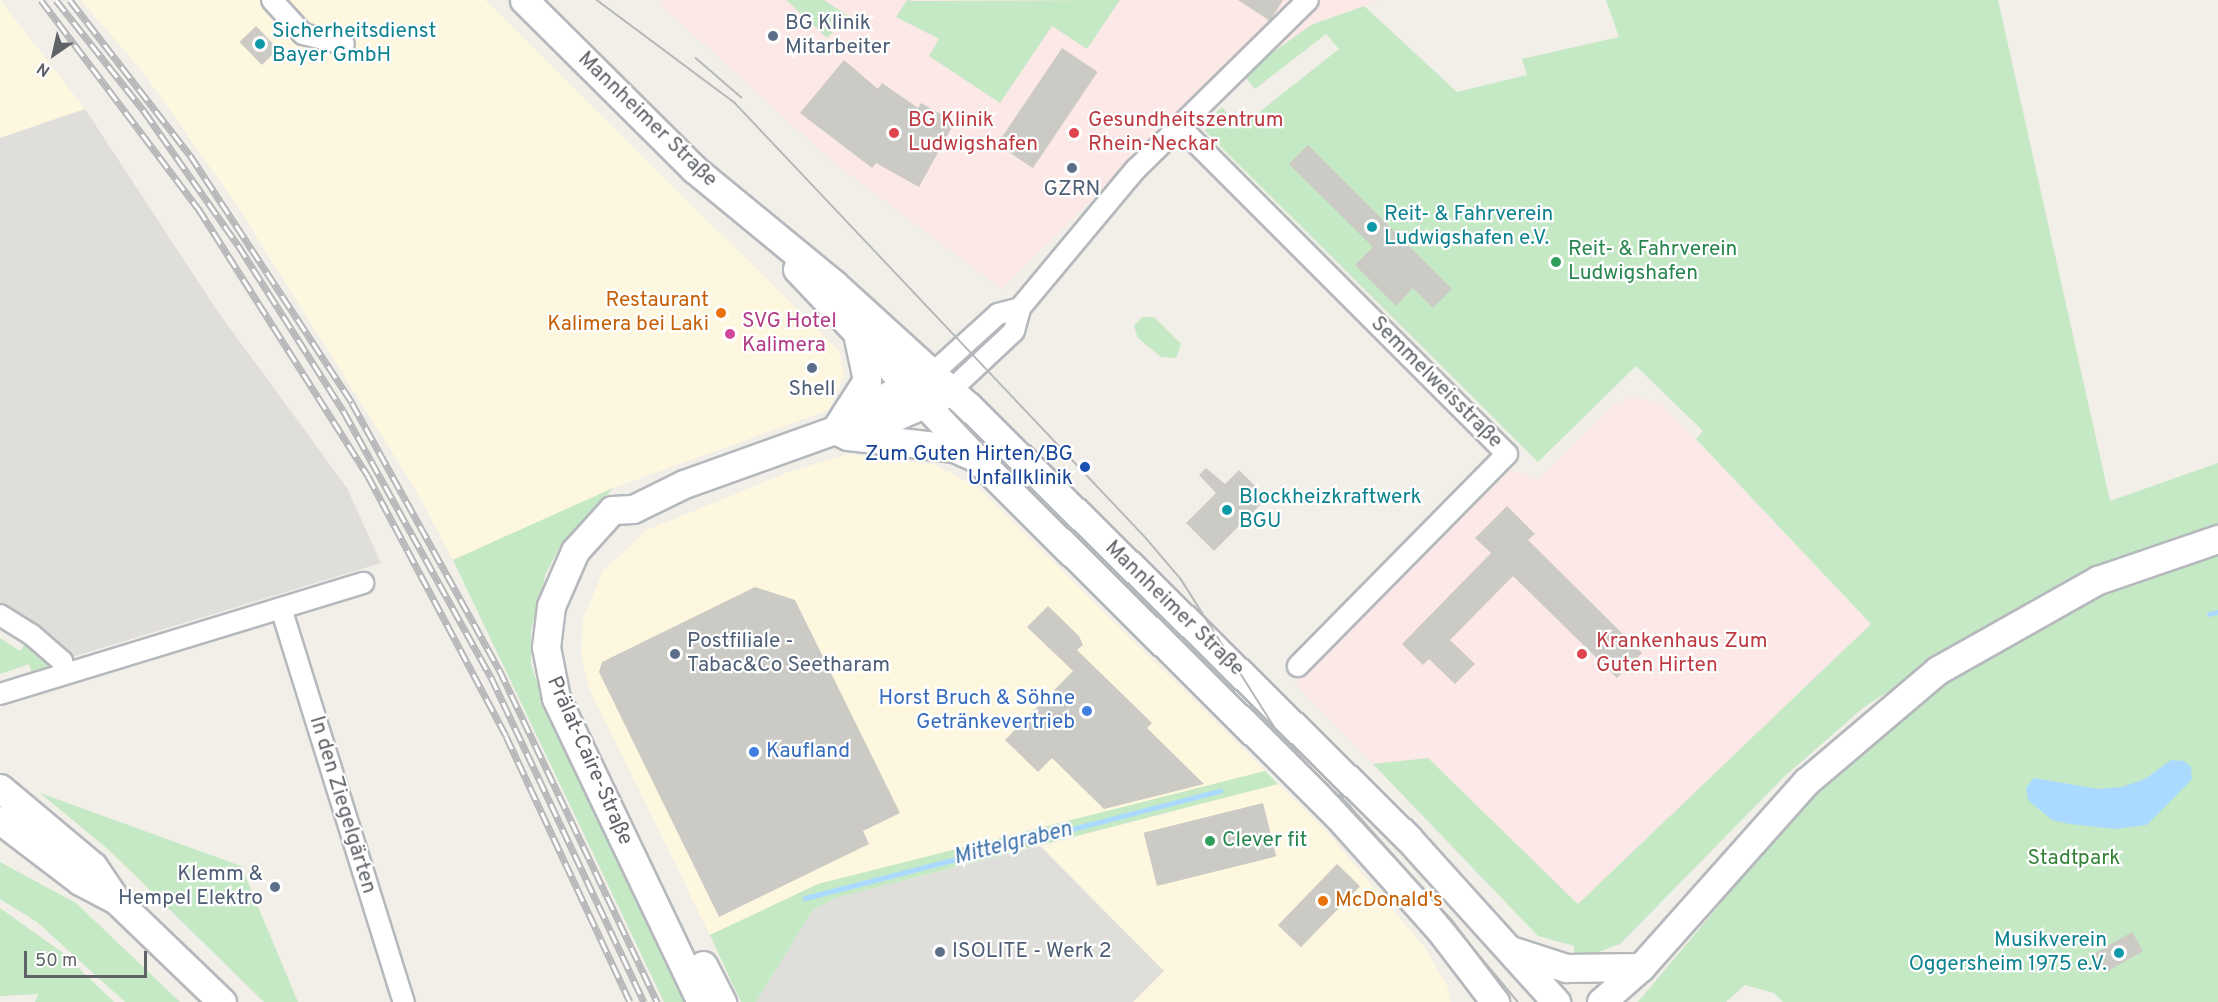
<!DOCTYPE html>
<html>
<head>
<meta charset="utf-8">
<style>
  body { margin:0 }
  #map { position:relative; width:2218px; height:1002px; overflow:hidden; background:#f1efe8; font-family:Overpass,sans-serif }
  div>[style] { position:absolute }
  [style*='--x'] { left:calc(var(--x)*1px); top:calc(var(--y)*1px); width:calc(var(--w)*1px); rotate:calc(var(--a)*1deg) }
  .commercial>* { inset:0; background:#fef7e0 }
  .industrial>* { inset:0; background:#e0deda }
  .medical>* { inset:0; background:#fce8e6 }
  .green>* { inset:0; background:#c5e8c5 }
  .water>* { inset:0; background:#aadaff }
  .stream>* { height:5px; margin:-2.5px; padding:0 2.5px; transform-origin:2.5px; border-radius:2.5px; background:#aadaff }
  .building>* { inset:0; background:#cccac5; transform-origin:0 0 }
  .roads { filter:drop-shadow(2px 0 #b5b8bc) drop-shadow(-2px 0 #b5b8bc) drop-shadow(0 2px #b5b8bc) drop-shadow(0 -2px #b5b8bc) }
  .street>* { height:20px; margin:-10px; padding:0 10px; transform-origin:10px; border-radius:10px; background:#fff }
  .secondary>* { height:27px; margin:-13.5px; padding:0 13.5px; transform-origin:13.5px; border-radius:13.5px; background:#fff }
  .tram>* { height:1.5px; margin:-0.75px; padding:0 0.75px; transform-origin:0.75px; border-radius:0.75px; background:#b6b7b8 }
  .rail>* { height:7px; margin-top:-3.5px; transform-origin:0; background:repeating-linear-gradient(90deg,#fff 0 14px,#b6b7b8 0 28px); box-sizing:border-box; border-block:2px solid #b6b7b8 }
  .dots>* { width:16px; height:16px; translate:-50% -50%; box-sizing:border-box; border:3px solid #fff; border-radius:50% }
  span { translate:-50% -50%; white-space:nowrap; text-align:center; line-height:1.15; -webkit-text-stroke:4.5px #fff; paint-order:stroke }
  .service-label { font-size:21px; color:#4e5e75 }
  .left { translate:0 -50%; text-align:left }
  .right { translate:-100% -50%; text-align:right }
  .culture-label { font-size:21px; color:#0d838f }
  .street-label { font-size:21px; color:#5f6368 }
  .health-label { font-size:21px; color:#be3a42 }
  .leisure-label { font-size:21px; color:#27864d }
  .food-label { font-size:21px; color:#c56008 }
  .hotel-label { font-size:21px; color:#b23c85 }
  .transit-label { font-size:21px; color:#164399 }
  .shop-label { font-size:21px; color:#366cbe }
  .park-label { font-size:21px; color:#348238 }
  .water-label { font-size:22px; color:#4174aa; font-style:italic }
  .north { position:absolute; left:24px; top:24px; width:60px; height:60px; -webkit-text-stroke:4px #fff; paint-order:stroke; rotate:214deg; font-size:16px; font-weight:700; line-height:24px; text-align:center; color:#5f6368 }
  .north::after { content:''; display:block; margin:auto; width:21px; height:27px; background:#5f6368; clip-path:polygon(50% 0,100% 100%,50% 72%,0 100%) }
  .scale { position:absolute; left:24px; top:951px; width:123px; height:27px; box-sizing:border-box; border:3px solid #5f6368; border-top:0; padding-left:8px; font-size:18px; line-height:21px; white-space:nowrap; color:#5f6368; -webkit-text-stroke:4px #fff; paint-order:stroke }
</style>
</head>
<body>
<div id="map">
  <div class="commercial">
    <div style="clip-path:polygon(0 0,85px 109px,0 138px)"></div>
    <div style="clip-path:polygon(81px 0,485px 0,840px 352px,844px 376px,829px 410px,613px 488px,453px 560px,414px 487px,236px 204px,146px 76px)"></div>
    <div style="clip-path:polygon(848px 454px,936px 465px,981px 490px,1265px 771px,818px 884px,710px 935px,590px 690px,581px 655px,583px 619px,603px 571px,647px 530px,789px 472px)"></div>
    <div style="clip-path:polygon(1278px 784px,1327px 832px,1425px 948px,1447px 986px,1451px 1002px,1133px 1002px,1163px 971px,1041px 846px)"></div>
  </div>
  <div class="industrial">
    <div style="clip-path:polygon(85px 109px,218px 312px,347px 488px,381px 563px,72px 657px,37px 626px,0 603px,0 138px)"></div>
    <div style="clip-path:polygon(1040px 846px,1164px 971px,1133px 1002px,756px 1002px,813px 910px,836px 898px)"></div>
  </div>
  <div class="medical">
    <div style="clip-path:polygon(663px 0,1380px 0,1311px 25px,1243px 74px,1230px 62px,1002px 289px,833px 162px,660px 4px)"></div>
    <div style="clip-path:polygon(1634px 396px,1662px 404px,1871px 625px,1578px 905px,1428px 758px,1373px 764px,1295px 683px,1507px 469px,1539px 479px,1613px 406px)"></div>
  </div>
  <div class="green">
    <div style="clip-path:polygon(786px 0,824px 0,848px 16px,827px 38px)"></div>
    <div style="clip-path:polygon(907px 0,914px 1px,1120px 0,1087px 49px,1052px 26px,1000px 103px,929px 56px,939px 39px,896px 17px)"></div>
    <div style="clip-path:polygon(1606px 0,1998px 0,2110px 501px,2218px 463px,2218px 528px,2099px 571px,2030px 602px,1864px 707px,1785px 776px,1620px 944px,1574px 961px,1574px 946px,1538px 936px,1373px 764px,1428px 758px,1578px 904px,1871px 624px,1696px 439px,1703px 431px,1636px 366px,1538px 462px,1205px 131px,1209px 118px,1222px 107px,1239px 128px,1339px 49px,1326px 34px,1255px 89px,1243px 74px,1311px 25px,1364px 6px,1457px 92px,1527px 75px,1522px 59px,1619px 37px)"></div>
    <div style="clip-path:polygon(1142px 317px,1154px 317px,1181px 344px,1176px 358px,1161px 357px,1138px 338px,1134px 326px)"></div>
    <div style="clip-path:polygon(613px 488px,562px 543px,546px 573px,531px 630px,531px 665px,553px 727px,686px 1002px,664px 1002px,453px 560px)"></div>
    <div style="clip-path:polygon(2218px 551px,2218px 1002px,1783px 1002px,1774px 993px,1745px 985px,1726px 1002px,1638px 1002px,1819px 786px,1941px 679px,2105px 589px)"></div>
    <div style="clip-path:polygon(0 638px,20px 651px,27px 641px,47px 660px,47px 667px,33px 675px,29px 664px,0 674px)"></div>
    <div style="clip-path:polygon(1265px 771px,1278px 784px,836px 898px,813px 910px,756px 1002px,741px 1002px,710px 935px,818px 884px)"></div>
    <div style="clip-path:polygon(40px 793px,241px 866px,298px 1002px,264px 1002px,109px 850px)"></div>
    <div style="clip-path:polygon(0 862px,76px 903px,180px 1002px,125px 1002px,37px 922px,0 899px)"></div>
    <div style="clip-path:polygon(0 908px,63px 953px,114px 1002px,35px 1002px,38px 994px,0 996px)"></div>
  </div>
  <div class="water">
    <div style="clip-path:polygon(2171px 760px,2184px 761px,2191px 767px,2192px 779px,2147px 825px,2115px 829px,2070px 824px,2052px 820px,2028px 800px,2026px 788px,2034px 778px,2098px 789px,2122px 787px,2145px 779px)"></div>
  </div>
  <div class="stream">
    <div style="--x:2209;--y:614;--w:9;--a:-13"></div>
    <div style="--x:805;--y:898;--w:429;--a:-14.5"></div>
  </div>
  <div class="building">
    <div style="clip-path:polygon(1238px 0,1283px 0,1270px 21px)"></div>
    <div style="left:256px;top:26px;width:32px;height:23px;rotate:46deg"></div>
    <div style="left:1062px;top:48px;width:43px;height:116px;rotate:34deg"></div>
    <div style="clip-path:polygon(844px 60px,878px 89px,882px 83px,918px 108px,921px 103px,955px 122px,919px 187px,876px 163px,872px 168px,800px 113px)"></div>
    <div style="clip-path:polygon(1308px 145px,1452px 289px,1433px 308px,1413px 288px,1396px 306px,1355px 265px,1373px 247px,1289px 164px)"></div>
    <div style="clip-path:polygon(1206px 468px,1225px 484px,1239px 470px,1267px 498px,1214px 551px,1186px 523px,1216px 493px,1199px 475px)"></div>
    <div style="clip-path:polygon(1507px 506px,1535px 534px,1528px 540px,1642px 653px,1617px 678px,1513px 576px,1450px 640px,1475px 664px,1455px 684px,1429px 659px,1423px 665px,1402px 644px,1491px 553px,1475px 538px)"></div>
    <div style="clip-path:polygon(755px 587px,795px 600px,900px 813px,863px 831px,869px 844px,719px 917px,599px 672px,602px 662px)"></div>
    <div style="clip-path:polygon(1048px 606px,1079px 636px,1083px 645px,1077px 650px,1152px 723px,1147px 728px,1204px 784px,1104px 809px,1052px 758px,1038px 772px,1005px 740px,1073px 671px,1027px 627px)"></div>
    <div style="left:1263px;top:803px;width:55px;height:123px;rotate:76deg"></div>
    <div style="left:1337px;top:864px;width:32px;height:85px;rotate:44deg"></div>
    <div style="left:2132px;top:932px;width:22px;height:44px;rotate:60deg"></div>
  </div>
  <div class="roads">
    <div class="street">
      <div style="--x:272;--y:0;--w:46;--a:47.6"></div>
      <div style="--x:303;--y:34;--w:42;--a:13.7"></div>
      <div style="--x:1180;--y:127;--w:462;--a:45"></div>
      <div style="--x:1507;--y:454;--w:298;--a:134.6"></div>
      <div style="--x:933;--y:373;--w:88;--a:-42.2"></div>
      <div style="--x:998;--y:314;--w:23;--a:-15"></div>
      <div style="--x:951;--y:390;--w:86;--a:-43.1"></div>
      <div style="--x:1014;--y:331;--w:24;--a:-75"></div>
      <div style="--x:1020;--y:308;--w:181;--a:-50.2"></div>
      <div style="--x:1136;--y:169;--w:241;--a:-44.5"></div>
      <div style="--x:281;--y:608;--w:413;--a:72.7"></div>
      <div style="--x:0;--y:615;--w:38;--a:32"></div>
      <div style="--x:32;--y:635;--w:40;--a:41"></div>
      <div style="--x:62;--y:661;--w:12;--a:76"></div>
      <div style="--x:0;--y:694;--w:380;--a:-17"></div>
    </div>
    <div class="secondary">
      <div style="--x:524;--y:0;--w:240;--a:44.8"></div>
      <div style="--x:694;--y:169;--w:181;--a:39.4"></div>
      <div style="--x:834;--y:284;--w:181;--a:42.3"></div>
      <div style="--x:968;--y:406;--w:617;--a:44.47"></div>
      <div style="--x:1408;--y:838;--w:221;--a:47.9"></div>
      <div style="--x:797;--y:269;--w:260;--a:46.6"></div>
      <div style="--x:976;--y:458;--w:508;--a:44.68"></div>
      <div style="--x:1337;--y:815;--w:154;--a:48.2"></div>
      <div style="--x:1440;--y:930;--w:91;--a:52.6"></div>
      <div style="--x:847;--y:414;--w:82;--a:-24.4"></div>
      <div style="--x:835;--y:430;--w:14;--a:25"></div>
      <div style="--x:848;--y:436;--w:107;--a:6.5"></div>
      <div style="--x:954;--y:448;--w:17;--a:24"></div>
      <div style="--x:857;--y:433;--w:90;--a:-23.4"></div>
      <div style="--x:0;--y:788;--w:121;--a:40"></div>
      <div style="--x:93;--y:866;--w:41;--a:55.9"></div>
      <div style="--x:116;--y:900;--w:147;--a:43.9"></div>
      <div style="--x:0;--y:820;--w:101;--a:37.3"></div>
      <div style="--x:80;--y:881;--w:36;--a:28"></div>
      <div style="--x:1514;--y:951;--w:55;--a:18.1"></div>
      <div style="--x:1566;--y:968;--w:75;--a:-0.8"></div>
      <div style="--x:703;--y:965;--w:42;--a:62.8"></div>
      <div style="--x:701;--y:1002;--w:337;--a:-115.5"></div>
      <div style="--x:556;--y:698;--w:52;--a:-101.1"></div>
      <div style="--x:546;--y:647;--w:41;--a:-83"></div>
      <div style="--x:551;--y:606;--w:60;--a:-66.4"></div>
      <div style="--x:575;--y:551;--w:55;--a:-47.9"></div>
      <div style="--x:612;--y:510;--w:21;--a:-3"></div>
      <div style="--x:633;--y:509;--w:57;--a:-26.1"></div>
      <div style="--x:684;--y:484;--w:160;--a:-19.7"></div>
      <div style="--x:835;--y:430;--w:59;--a:-57.4"></div>
      <div style="--x:867;--y:380;--w:43;--a:-102.1"></div>
      <div style="--x:1601;--y:1002;--w:53;--a:-41.2"></div>
      <div style="--x:1641;--y:967;--w:249;--a:-48.3"></div>
      <div style="--x:1807;--y:781;--w:172;--a:-40.3"></div>
      <div style="--x:1938;--y:670;--w:184;--a:-29.4"></div>
      <div style="--x:2098;--y:580;--w:127;--a:-18.9"></div>
    </div>
  </div>
  <div class="tram">
    <div style="--x:597;--y:0;--w:172;--a:36.7"></div>
    <div style="--x:735;--y:103;--w:598;--a:46.62"></div>
    <div style="--x:1146;--y:538;--w:54;--a:49.5"></div>
    <div style="--x:1181;--y:579;--w:180;--a:57.7"></div>
    <div style="--x:1277;--y:731;--w:219;--a:47"></div>
    <div style="--x:1426;--y:891;--w:144;--a:50.3"></div>
    <div style="--x:696;--y:58;--w:60;--a:40.9"></div>
  </div>
  <div class="rail">
    <div style="--x:41;--y:0;--w:261;--a:53"></div>
    <div style="--x:198;--y:208;--w:317;--a:57.6"></div>
    <div style="--x:368;--y:476;--w:294;--a:62"></div>
    <div style="--x:506;--y:736;--w:293;--a:65"></div>
    <div style="--x:56;--y:0;--w:142;--a:51.6"></div>
    <div style="--x:144;--y:111;--w:164;--a:55"></div>
    <div style="--x:238;--y:245;--w:198;--a:57.6"></div>
    <div style="--x:344;--y:412;--w:303;--a:61"></div>
    <div style="--x:491;--y:677;--w:359;--a:64.8"></div>
    <div style="--x:70;--y:0;--w:196;--a:52.3"></div>
    <div style="--x:190;--y:155;--w:296;--a:56.8"></div>
    <div style="--x:352;--y:403;--w:304;--a:61.1"></div>
    <div style="--x:499;--y:669;--w:369;--a:64.6"></div>
  </div>
  <div class="dots">
    <div style="left:773px;top:36px;background:#5c6f8a"></div>
    <div style="left:260px;top:44px;background:#0f9aa8"></div>
    <div style="left:894px;top:133px;background:#e0444e"></div>
    <div style="left:1074px;top:133px;background:#e0444e"></div>
    <div style="left:1072px;top:168px;background:#5c6f8a"></div>
    <div style="left:1372px;top:227px;background:#0f9aa8"></div>
    <div style="left:1556px;top:262px;background:#2e9e5b"></div>
    <div style="left:721px;top:313px;background:#e8710a"></div>
    <div style="left:730px;top:334px;background:#d1479c"></div>
    <div style="left:812px;top:368px;background:#5c6f8a"></div>
    <div style="left:1085px;top:467px;background:#1a4fb4"></div>
    <div style="left:1227px;top:510px;background:#0f9aa8"></div>
    <div style="left:675px;top:654px;background:#5c6f8a"></div>
    <div style="left:1582px;top:654px;background:#e0444e"></div>
    <div style="left:1087px;top:711px;background:#3f7fe0"></div>
    <div style="left:754px;top:752px;background:#3f7fe0"></div>
    <div style="left:1210px;top:841px;background:#2e9e5b"></div>
    <div style="left:275px;top:887px;background:#5c6f8a"></div>
    <div style="left:1323px;top:901px;background:#e8710a"></div>
    <div style="left:940px;top:952px;background:#5c6f8a"></div>
    <div style="left:2119px;top:953px;background:#0f9aa8"></div>
  </div>
  <div class="service-label">
    <span class="left" style="left:785px;top:36px">BG Klinik<br>Mitarbeiter</span>
    <span style="left:1072px;top:190px">GZRN</span>
    <span style="left:812px;top:390px">Shell</span>
    <span class="left" style="left:687px;top:654px">Postfiliale -<br>Tabac&amp;Co Seetharam</span>
    <span class="right" style="left:263px;top:887px">Klemm &amp;<br>Hempel Elektro</span>
    <span class="left" style="left:952px;top:952px">ISOLITE - Werk 2</span>
  </div>
  <div class="culture-label">
    <span class="left" style="left:272px;top:44px">Sicherheitsdienst<br>Bayer GmbH</span>
    <span class="left" style="left:1384px;top:227px">Reit- &amp; Fahrverein<br>Ludwigshafen e.V.</span>
    <span class="left" style="left:1239px;top:510px">Blockheizkraftwerk<br>BGU</span>
    <span class="right" style="left:2107px;top:953px">Musikverein<br>Oggersheim 1975 e.V.</span>
  </div>
  <div class="street-label">
    <span style="left:647px;top:120px;rotate:44deg">Mannheimer Straße</span>
    <span style="left:1436px;top:383px;rotate:45deg">Semmelweisstraße</span>
    <span style="left:1174px;top:609px;rotate:44deg">Mannheimer Straße</span>
    <span style="left:589px;top:761px;rotate:66deg">Prälat-Caire-Straße</span>
    <span style="left:342px;top:805px;rotate:73deg">In den Ziegelgärten</span>
  </div>
  <div class="health-label">
    <span class="left" style="left:908px;top:133px">BG Klinik<br>Ludwigshafen</span>
    <span class="left" style="left:1088px;top:133px">Gesundheitszentrum<br>Rhein-Neckar</span>
    <span class="left" style="left:1596px;top:654px">Krankenhaus Zum<br>Guten Hirten</span>
  </div>
  <div class="leisure-label">
    <span class="left" style="left:1568px;top:262px">Reit- &amp; Fahrverein<br>Ludwigshafen</span>
    <span class="left" style="left:1222px;top:841px">Clever fit</span>
  </div>
  <div class="food-label">
    <span class="right" style="left:709px;top:313px">Restaurant<br>Kalimera bei Laki</span>
    <span class="left" style="left:1335px;top:901px">McDonald's</span>
  </div>
  <div class="hotel-label">
    <span class="left" style="left:742px;top:334px">SVG Hotel<br>Kalimera</span>
  </div>
  <div class="transit-label">
    <span class="right" style="left:1073px;top:467px">Zum Guten Hirten/BG<br>Unfallklinik</span>
  </div>
  <div class="shop-label">
    <span class="right" style="left:1075px;top:711px">Horst Bruch &amp; Söhne<br>Getränkevertrieb</span>
    <span class="left" style="left:766px;top:752px">Kaufland</span>
  </div>
  <div class="park-label">
    <span style="left:2074px;top:859px">Stadtpark</span>
  </div>
  <div class="water-label">
    <span style="left:1013px;top:844px;rotate:-14deg">Mittelgraben</span>
  </div>
  <div class="north">N</div>
  <div class="scale">50 m</div>
</div>
</body>
</html>
